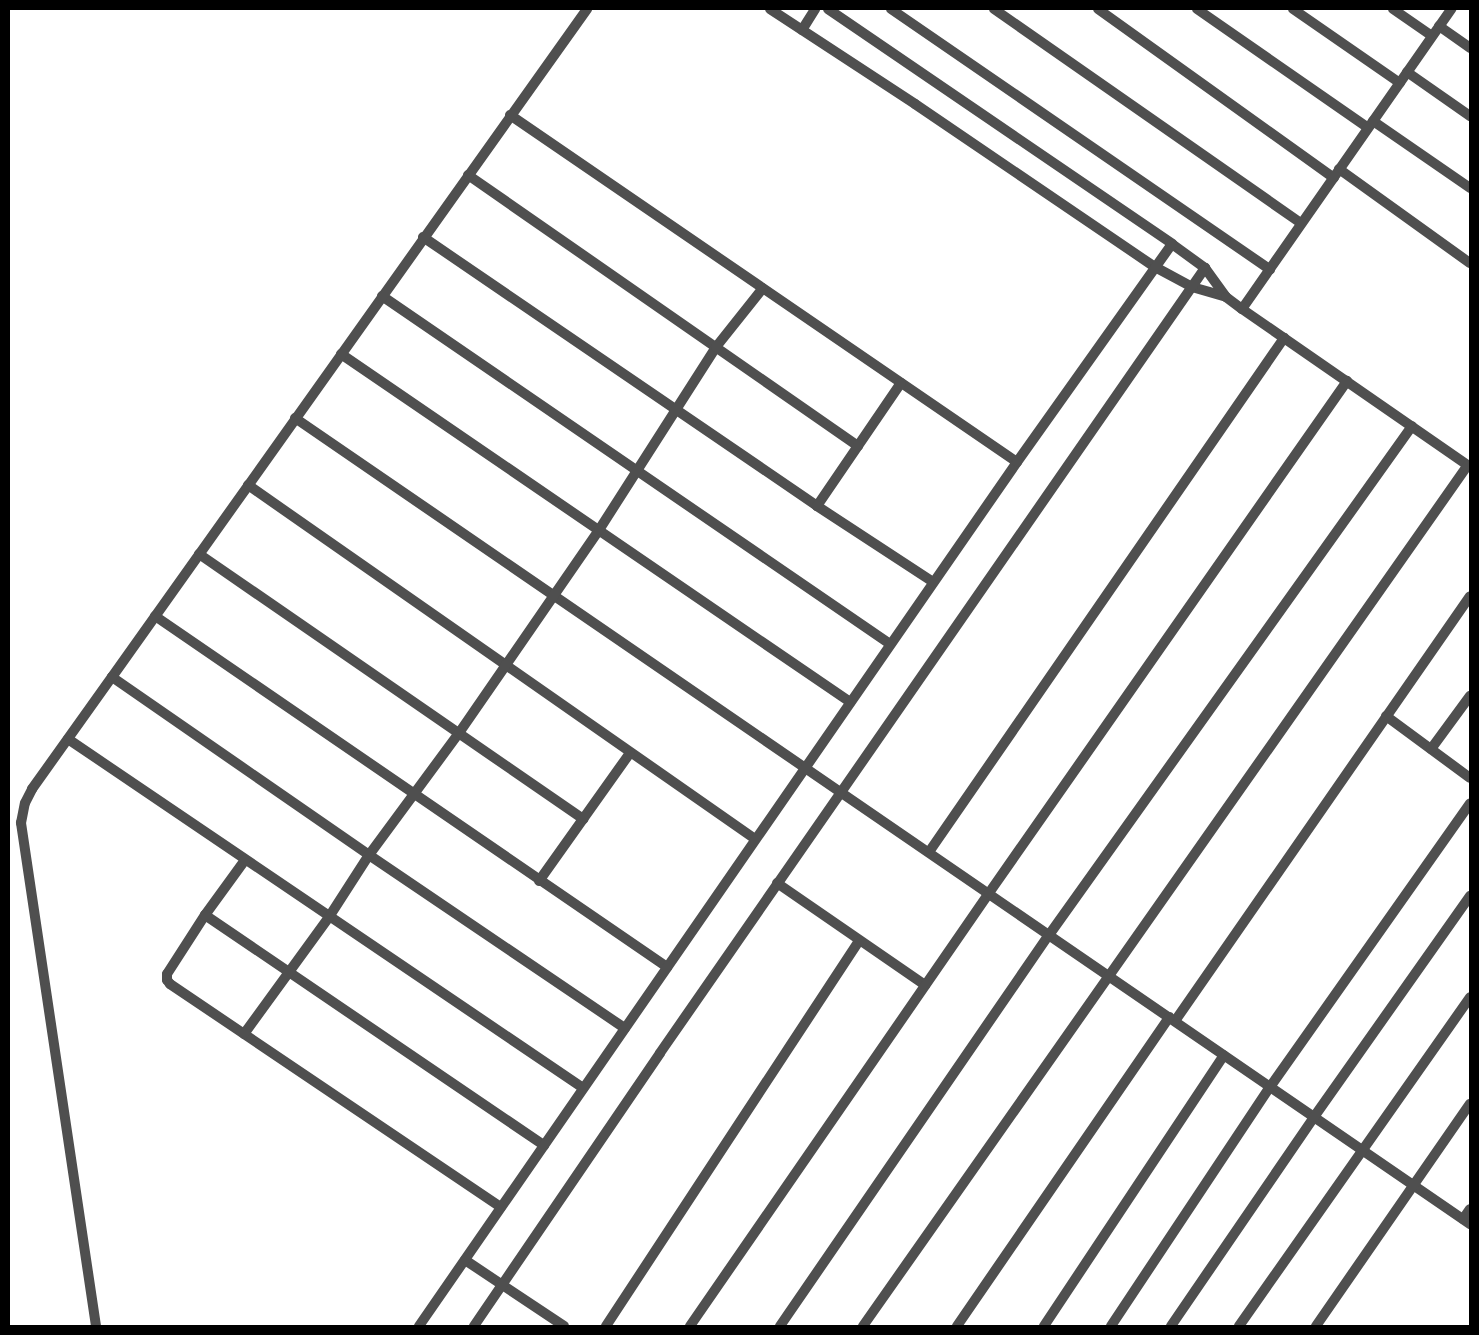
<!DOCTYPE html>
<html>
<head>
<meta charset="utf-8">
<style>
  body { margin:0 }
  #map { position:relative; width:1479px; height:1335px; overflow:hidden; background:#fff; font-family:Barlow,sans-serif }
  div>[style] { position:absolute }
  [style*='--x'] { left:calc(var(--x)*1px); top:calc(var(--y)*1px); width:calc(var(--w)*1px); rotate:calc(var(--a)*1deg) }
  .street>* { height:10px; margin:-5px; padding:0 5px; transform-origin:5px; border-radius:5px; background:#4f4f4f }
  span { translate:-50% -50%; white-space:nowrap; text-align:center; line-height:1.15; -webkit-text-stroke:4px #fff; paint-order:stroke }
  .frame { position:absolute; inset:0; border:10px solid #000; pointer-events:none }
</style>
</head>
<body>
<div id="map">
  <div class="street">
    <div style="--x:770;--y:9;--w:173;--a:33.2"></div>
    <div style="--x:915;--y:104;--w:290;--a:34.2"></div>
    <div style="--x:1155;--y:267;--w:42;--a:28.4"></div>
    <div style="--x:1192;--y:287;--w:35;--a:16"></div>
    <div style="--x:828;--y:9;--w:417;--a:34.3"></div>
    <div style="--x:1172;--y:244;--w:41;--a:36"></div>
    <div style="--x:1205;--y:268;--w:36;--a:54"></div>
    <div style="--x:1226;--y:297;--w:20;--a:37"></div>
    <div style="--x:1242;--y:309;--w:277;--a:34.7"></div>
    <div style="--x:891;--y:9;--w:460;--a:34.5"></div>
    <div style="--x:994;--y:9;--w:374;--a:34.9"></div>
    <div style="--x:1098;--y:9;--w:290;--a:35.6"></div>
    <div style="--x:1197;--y:9;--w:208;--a:34.8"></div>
    <div style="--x:1293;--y:9;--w:130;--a:34.7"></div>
    <div style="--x:1393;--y:9;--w:47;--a:34.7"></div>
    <div style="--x:1439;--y:26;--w:38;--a:35"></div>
    <div style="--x:802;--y:30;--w:25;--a:-58"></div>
    <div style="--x:1407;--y:72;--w:77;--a:34.9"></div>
    <div style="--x:510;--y:115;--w:614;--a:34.39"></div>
    <div style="--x:1373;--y:121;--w:118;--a:34.6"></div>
    <div style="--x:1339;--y:169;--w:161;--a:35.7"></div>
    <div style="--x:468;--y:175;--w:475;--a:34.8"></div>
    <div style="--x:423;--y:237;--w:477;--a:34.3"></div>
    <div style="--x:817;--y:506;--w:139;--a:33.2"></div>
    <div style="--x:382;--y:296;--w:616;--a:34.41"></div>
    <div style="--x:1242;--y:309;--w:366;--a:-55.1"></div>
    <div style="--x:341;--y:354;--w:617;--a:34.36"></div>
    <div style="--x:295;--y:418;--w:1425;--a:34.45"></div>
    <div style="--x:248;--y:485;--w:618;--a:34.92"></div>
    <div style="--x:817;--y:506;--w:149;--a:-55.7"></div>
    <div style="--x:199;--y:554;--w:467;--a:34.6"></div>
    <div style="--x:155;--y:616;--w:621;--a:34.43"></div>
    <div style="--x:112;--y:677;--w:313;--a:34.7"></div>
    <div style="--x:369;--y:855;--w:309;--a:34.1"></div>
    <div style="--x:1386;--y:716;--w:104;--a:36.4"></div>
    <div style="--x:68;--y:739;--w:622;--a:34.12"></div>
    <div style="--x:1431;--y:749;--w:66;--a:-53.7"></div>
    <div style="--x:929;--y:852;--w:625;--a:-55.37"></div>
    <div style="--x:245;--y:860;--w:68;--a:126"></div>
    <div style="--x:205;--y:915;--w:70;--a:122.8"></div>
    <div style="--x:167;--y:974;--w:6;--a:90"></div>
    <div style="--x:167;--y:980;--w:5;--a:53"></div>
    <div style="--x:170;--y:984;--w:399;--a:34"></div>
    <div style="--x:539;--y:881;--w:157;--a:-54.6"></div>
    <div style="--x:777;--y:883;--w:180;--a:34.6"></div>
    <div style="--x:205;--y:915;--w:410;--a:34.2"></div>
    <div style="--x:1175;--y:1021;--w:517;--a:-55.23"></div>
    <div style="--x:244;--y:1034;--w:145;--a:-54"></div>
    <div style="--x:329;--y:917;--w:74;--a:-57.2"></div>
    <div style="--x:369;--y:855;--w:152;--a:-53.6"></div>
    <div style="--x:459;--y:733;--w:247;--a:-55.4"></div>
    <div style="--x:599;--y:530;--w:217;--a:-57.4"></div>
    <div style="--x:716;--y:347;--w:75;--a:-51.5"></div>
    <div style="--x:1463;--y:1219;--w:12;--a:-55"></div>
    <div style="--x:465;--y:1260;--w:119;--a:33.7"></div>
    <div style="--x:96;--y:1326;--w:509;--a:-98.48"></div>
    <div style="--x:21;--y:823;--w:20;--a:-79"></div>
    <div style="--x:25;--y:803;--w:16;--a:-63"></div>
    <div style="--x:32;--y:789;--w:138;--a:-54.5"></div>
    <div style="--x:112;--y:677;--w:820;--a:-54.58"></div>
    <div style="--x:419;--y:1326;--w:1051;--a:-55.31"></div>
    <div style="--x:1017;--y:462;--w:267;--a:-54.6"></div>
    <div style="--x:474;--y:1326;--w:330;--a:-55.7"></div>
    <div style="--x:660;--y:1053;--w:956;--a:-55.23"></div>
    <div style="--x:606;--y:1326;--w:461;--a:-56.7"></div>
    <div style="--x:690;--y:1326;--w:526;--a:-55.37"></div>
    <div style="--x:989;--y:893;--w:625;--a:-55.04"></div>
    <div style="--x:780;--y:1326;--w:475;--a:-55.5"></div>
    <div style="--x:1049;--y:935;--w:625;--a:-54.5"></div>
    <div style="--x:863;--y:1326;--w:1052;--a:-54.91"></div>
    <div style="--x:957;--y:1326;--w:375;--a:-55.5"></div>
    <div style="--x:1044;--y:1326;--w:325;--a:-56.4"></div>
    <div style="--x:1111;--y:1326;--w:287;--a:-56.4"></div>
    <div style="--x:1270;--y:1087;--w:347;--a:-54.8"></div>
    <div style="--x:1171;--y:1326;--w:253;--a:-55.6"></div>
    <div style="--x:1314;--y:1117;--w:271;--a:-54.8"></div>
    <div style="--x:1239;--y:1326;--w:402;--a:-54.9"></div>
    <div style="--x:1316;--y:1326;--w:270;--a:-55.3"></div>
  </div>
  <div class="frame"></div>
</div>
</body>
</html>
